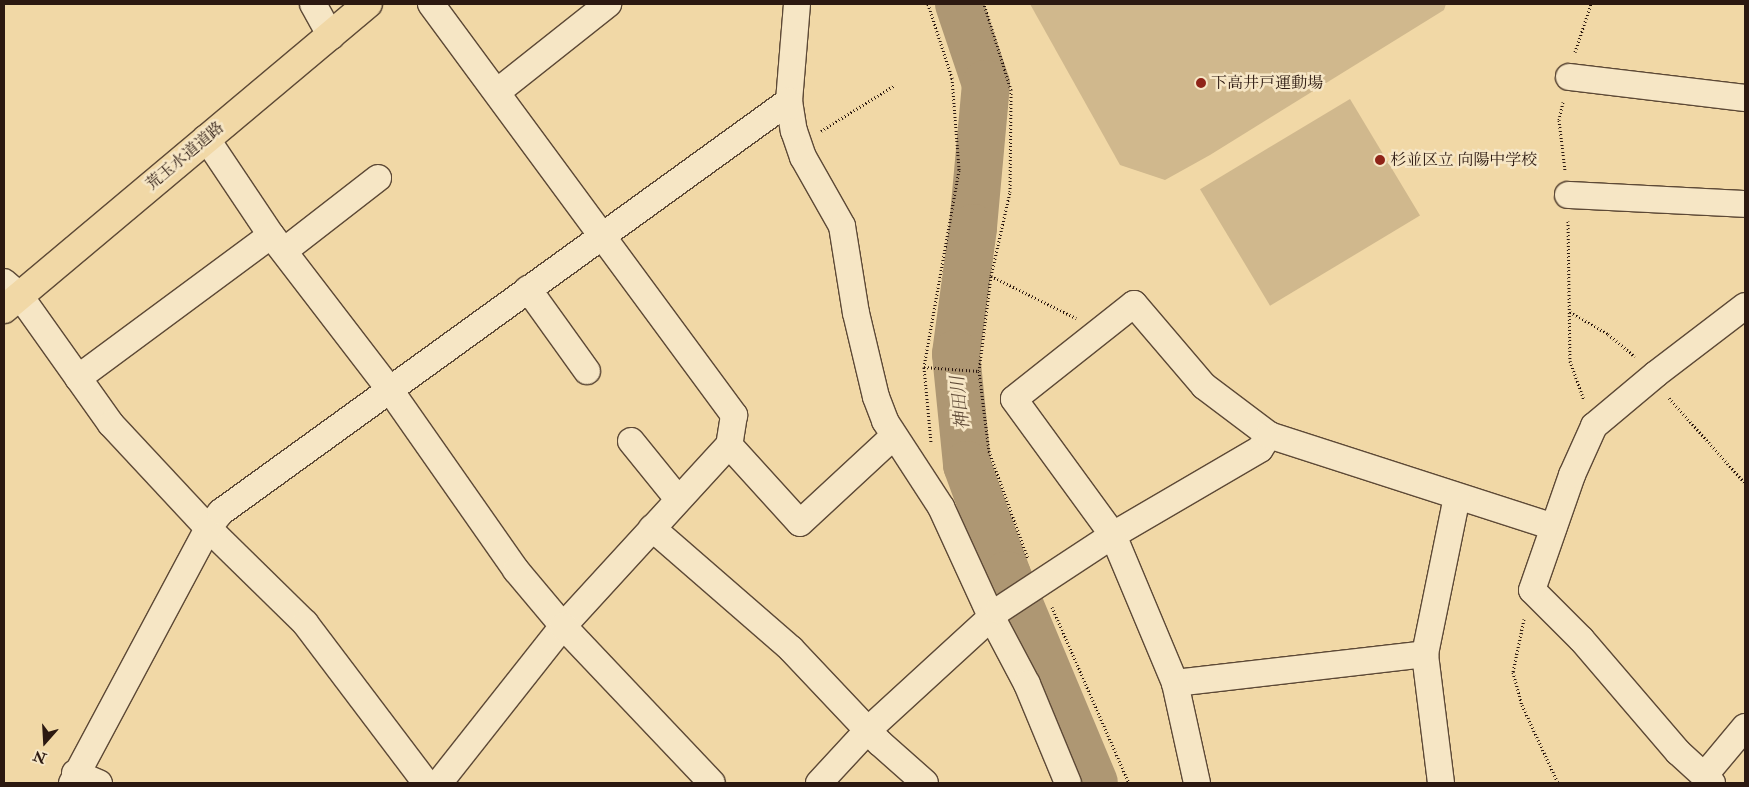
<!DOCTYPE html>
<html>
<head>
<meta charset="utf-8">
<style>
  body { margin:0 }
  #map { position:relative; width:1749px; height:787px; overflow:hidden; background:#f1d8a6; font-family:"IM FELL Double Pica","Noto Serif JP",serif }
  div>[style] { position:absolute }
  [style*='--x'] { left:calc(var(--x)*1px); top:calc(var(--y)*1px); width:calc(var(--w)*1px); rotate:calc(var(--a)*1deg) }
  .green>* { inset:0; background:#d0b88d; transform-origin:0 0 }
  .river>* { height:48px; margin:-24px; padding:0 24px; transform-origin:24px; border-radius:24px; background:#ae9773 }
  .path>* { height:3px; margin-top:-1.5px; transform-origin:0; background:repeating-linear-gradient(90deg,#2c1911 0 1px,transparent 0 3.5px) }
  .roads { filter:drop-shadow(1px 0 #5d4936) drop-shadow(-1px 0 #5d4936) drop-shadow(0 1px #5d4936) drop-shadow(0 -1px #5d4936) }
  .minor>* { height:26px; margin:-13px; padding:0 13px; transform-origin:13px; border-radius:13px; background:#f6e6c5 }
  .major>* { height:28px; margin:-14px; padding:0 14px; transform-origin:14px; border-radius:14px; background:#f1d8a6 }
  .dots>* { width:14px; height:14px; translate:-50% -50%; box-sizing:border-box; border:2px solid #f6e6c5; border-radius:50% }
  span { translate:-50% -50%; white-space:nowrap; text-align:center; line-height:1.15; -webkit-text-stroke:5px #f6e6c5; paint-order:stroke }
  .poi-label { font-size:16px; color:#2c1911 }
  .left { translate:0 -50%; text-align:left }
  .street-label { font-size:16px; color:#2c1911 }
  .water-label { font-size:18px; color:#604b38; font-style:italic }
  .frame { position:absolute; inset:0; border:5px solid #2c1911; pointer-events:none }
  .north { position:absolute; left:20px; top:717px; width:50px; height:50px; -webkit-text-stroke:4px #f6e6c5; paint-order:stroke; rotate:199deg; font-size:14px; font-weight:700; line-height:20px; text-align:center; color:#2c1911 }
  .north::after { content:''; display:block; margin:auto; width:18px; height:22px; background:#2c1911; clip-path:polygon(50% 0,100% 100%,50% 72%,0 100%) }
</style>
</head>
<body>
<div id="map">
  <div class="green">
    <div style="clip-path:polygon(1030px 4px,1446px 4px,1444px 10px,1210px 155px,1165px 180px,1120px 165px)"></div>
    <div style="left:1350px;top:99px;width:136px;height:175px;rotate:59deg"></div>
  </div>
  <div class="river">
    <div style="--x:959;--y:4;--w:84;--a:71.4"></div>
    <div style="--x:986;--y:84;--w:145;--a:95.2"></div>
    <div style="--x:973;--y:228;--w:127;--a:97.7"></div>
    <div style="--x:956;--y:354;--w:112;--a:84.3"></div>
    <div style="--x:967;--y:465;--w:117;--a:70"></div>
    <div style="--x:1007;--y:575;--w:225;--a:67.3"></div>
  </div>
  <div class="path">
    <div style="--x:928;--y:4;--w:78;--a:72"></div>
    <div style="--x:952;--y:78;--w:92;--a:85.6"></div>
    <div style="--x:959;--y:170;--w:200;--a:100.1"></div>
    <div style="--x:924;--y:367;--w:75;--a:84.7"></div>
    <div style="--x:1575;--y:52;--w:51;--a:-71.6"></div>
    <div style="--x:1563;--y:102;--w:18;--a:103"></div>
    <div style="--x:1559;--y:120;--w:50;--a:83.2"></div>
    <div style="--x:821;--y:131;--w:87;--a:-31.9"></div>
    <div style="--x:1568;--y:221;--w:140;--a:89.2"></div>
    <div style="--x:1570;--y:361;--w:41;--a:70.3"></div>
    <div style="--x:991;--y:276;--w:95;--a:26.3"></div>
    <div style="--x:1570;--y:312;--w:44;--a:30.1"></div>
    <div style="--x:1608;--y:334;--w:35;--a:40"></div>
    <div style="--x:924;--y:367;--w:55;--a:4.2"></div>
    <div style="--x:979;--y:371;--w:96;--a:-82.8"></div>
    <div style="--x:991;--y:276;--w:86;--a:-77.3"></div>
    <div style="--x:1010;--y:192;--w:102;--a:-89.4"></div>
    <div style="--x:1011;--y:90;--w:90;--a:-107.4"></div>
    <div style="--x:979;--y:371;--w:81;--a:82.9"></div>
    <div style="--x:989;--y:451;--w:115;--a:70.1"></div>
    <div style="--x:1669;--y:398;--w:114;--a:48.2"></div>
    <div style="--x:1052;--y:607;--w:192;--a:66.4"></div>
    <div style="--x:1524;--y:619;--w:54;--a:101.7"></div>
    <div style="--x:1513;--y:672;--w:34;--a:75"></div>
    <div style="--x:1522;--y:705;--w:86;--a:65.2"></div>
  </div>
  <div class="roads">
    <div class="minor">
      <div style="--x:313;--y:4;--w:37;--a:61"></div>
      <div style="--x:431;--y:4;--w:511;--a:53.6"></div>
      <div style="--x:734;--y:415;--w:30;--a:99"></div>
      <div style="--x:729;--y:445;--w:246;--a:132.5"></div>
      <div style="--x:563;--y:626;--w:200;--a:128.3"></div>
      <div style="--x:797;--y:4;--w:97;--a:94.7"></div>
      <div style="--x:789;--y:101;--w:30;--a:81"></div>
      <div style="--x:794;--y:131;--w:28;--a:71"></div>
      <div style="--x:803;--y:157;--w:79;--a:60.5"></div>
      <div style="--x:842;--y:226;--w:88;--a:80.9"></div>
      <div style="--x:856;--y:313;--w:86;--a:76.6"></div>
      <div style="--x:876;--y:397;--w:26;--a:69"></div>
      <div style="--x:885;--y:421;--w:103;--a:56.9"></div>
      <div style="--x:941;--y:507;--w:120;--a:65.4"></div>
      <div style="--x:991;--y:616;--w:77;--a:62.1"></div>
      <div style="--x:1027;--y:684;--w:107;--a:67.5"></div>
      <div style="--x:1569;--y:77;--w:177;--a:6.8"></div>
      <div style="--x:497;--y:92;--w:142;--a:-38.4"></div>
      <div style="--x:206;--y:138;--w:117;--a:56.2"></div>
      <div style="--x:271;--y:235;--w:195;--a:52.5"></div>
      <div style="--x:390;--y:390;--w:220;--a:55"></div>
      <div style="--x:516;--y:570;--w:73;--a:50"></div>
      <div style="--x:563;--y:626;--w:216;--a:46.5"></div>
      <div style="--x:1568;--y:195;--w:177;--a:2.9"></div>
      <div style="--x:284;--y:251;--w:119;--a:-37.8"></div>
      <div style="--x:4;--y:282;--w:21;--a:41"></div>
      <div style="--x:20;--y:296;--w:157;--a:54.6"></div>
      <div style="--x:111;--y:424;--w:142;--a:47"></div>
      <div style="--x:208;--y:528;--w:136;--a:44.4"></div>
      <div style="--x:305;--y:623;--w:201;--a:52.9"></div>
      <div style="--x:528;--y:289;--w:101;--a:54.3"></div>
      <div style="--x:78;--y:378;--w:240;--a:-36.5"></div>
      <div style="--x:631;--y:441;--w:75;--a:51"></div>
      <div style="--x:729;--y:445;--w:105;--a:47.7"></div>
      <div style="--x:800;--y:523;--w:128;--a:-42.8"></div>
      <div style="--x:652;--y:528;--w:184;--a:41"></div>
      <div style="--x:791;--y:649;--w:129;--a:46.6"></div>
      <div style="--x:880;--y:743;--w:60;--a:41.6"></div>
      <div style="--x:1175;--y:683;--w:252;--a:-6.6"></div>
      <div style="--x:75;--y:773;--w:26;--a:23"></div>
      <div style="--x:1704;--y:776;--w:64;--a:-50.1"></div>
      <div style="--x:72;--y:783;--w:289;--a:-61.9"></div>
      <div style="--x:208;--y:528;--w:21;--a:-51"></div>
      <div style="--x:221;--y:512;--w:701;--a:-35.89"></div>
      <div style="--x:819;--y:783;--w:72;--a:-47.2"></div>
      <div style="--x:868;--y:730;--w:178;--a:-42.5"></div>
      <div style="--x:999;--y:610;--w:136;--a:-33.3"></div>
      <div style="--x:1113;--y:535;--w:170;--a:-30.3"></div>
      <div style="--x:1260;--y:449;--w:17;--a:-57"></div>
      <div style="--x:1197;--y:783;--w:102;--a:-102.4"></div>
      <div style="--x:1175;--y:683;--w:160;--a:-112.7"></div>
      <div style="--x:1113;--y:535;--w:168;--a:-126.1"></div>
      <div style="--x:1014;--y:399;--w:153;--a:-38.4"></div>
      <div style="--x:1134;--y:304;--w:108;--a:49.5"></div>
      <div style="--x:1204;--y:386;--w:81;--a:37"></div>
      <div style="--x:1269;--y:435;--w:299;--a:17.9"></div>
      <div style="--x:1441;--y:783;--w:130;--a:-97.1"></div>
      <div style="--x:1425;--y:654;--w:160;--a:-78.5"></div>
      <div style="--x:1712;--y:783;--w:46;--a:-137.6"></div>
      <div style="--x:1678;--y:752;--w:149;--a:-130.6"></div>
      <div style="--x:1581;--y:639;--w:69;--a:-135"></div>
      <div style="--x:1532;--y:590;--w:122;--a:-70.8"></div>
      <div style="--x:1572;--y:475;--w:54;--a:-65.8"></div>
      <div style="--x:1594;--y:426;--w:81;--a:-40"></div>
      <div style="--x:1656;--y:374;--w:112;--a:-37.4"></div>
    </div>
    <div class="major">
      <div style="--x:4;--y:309;--w:475;--a:-40"></div>
    </div>
  </div>
  <div class="dots">
    <div style="left:1201px;top:83px;background:#8f2418"></div>
    <div style="left:1380px;top:160px;background:#8f2418"></div>
  </div>
  <div class="poi-label">
    <span class="left" style="left:1211px;top:83px">下高井戸運動場</span>
    <span class="left" style="left:1390px;top:160px">杉並区立 向陽中学校</span>
  </div>
  <div class="street-label">
    <span style="left:185px;top:156px;rotate:-40deg">荒玉水道道路</span>
  </div>
  <div class="water-label">
    <span style="left:961px;top:403px;rotate:-96deg">神田川</span>
  </div>
  <div class="frame"></div>
  <div class="north">N</div>
</div>
</body>
</html>
